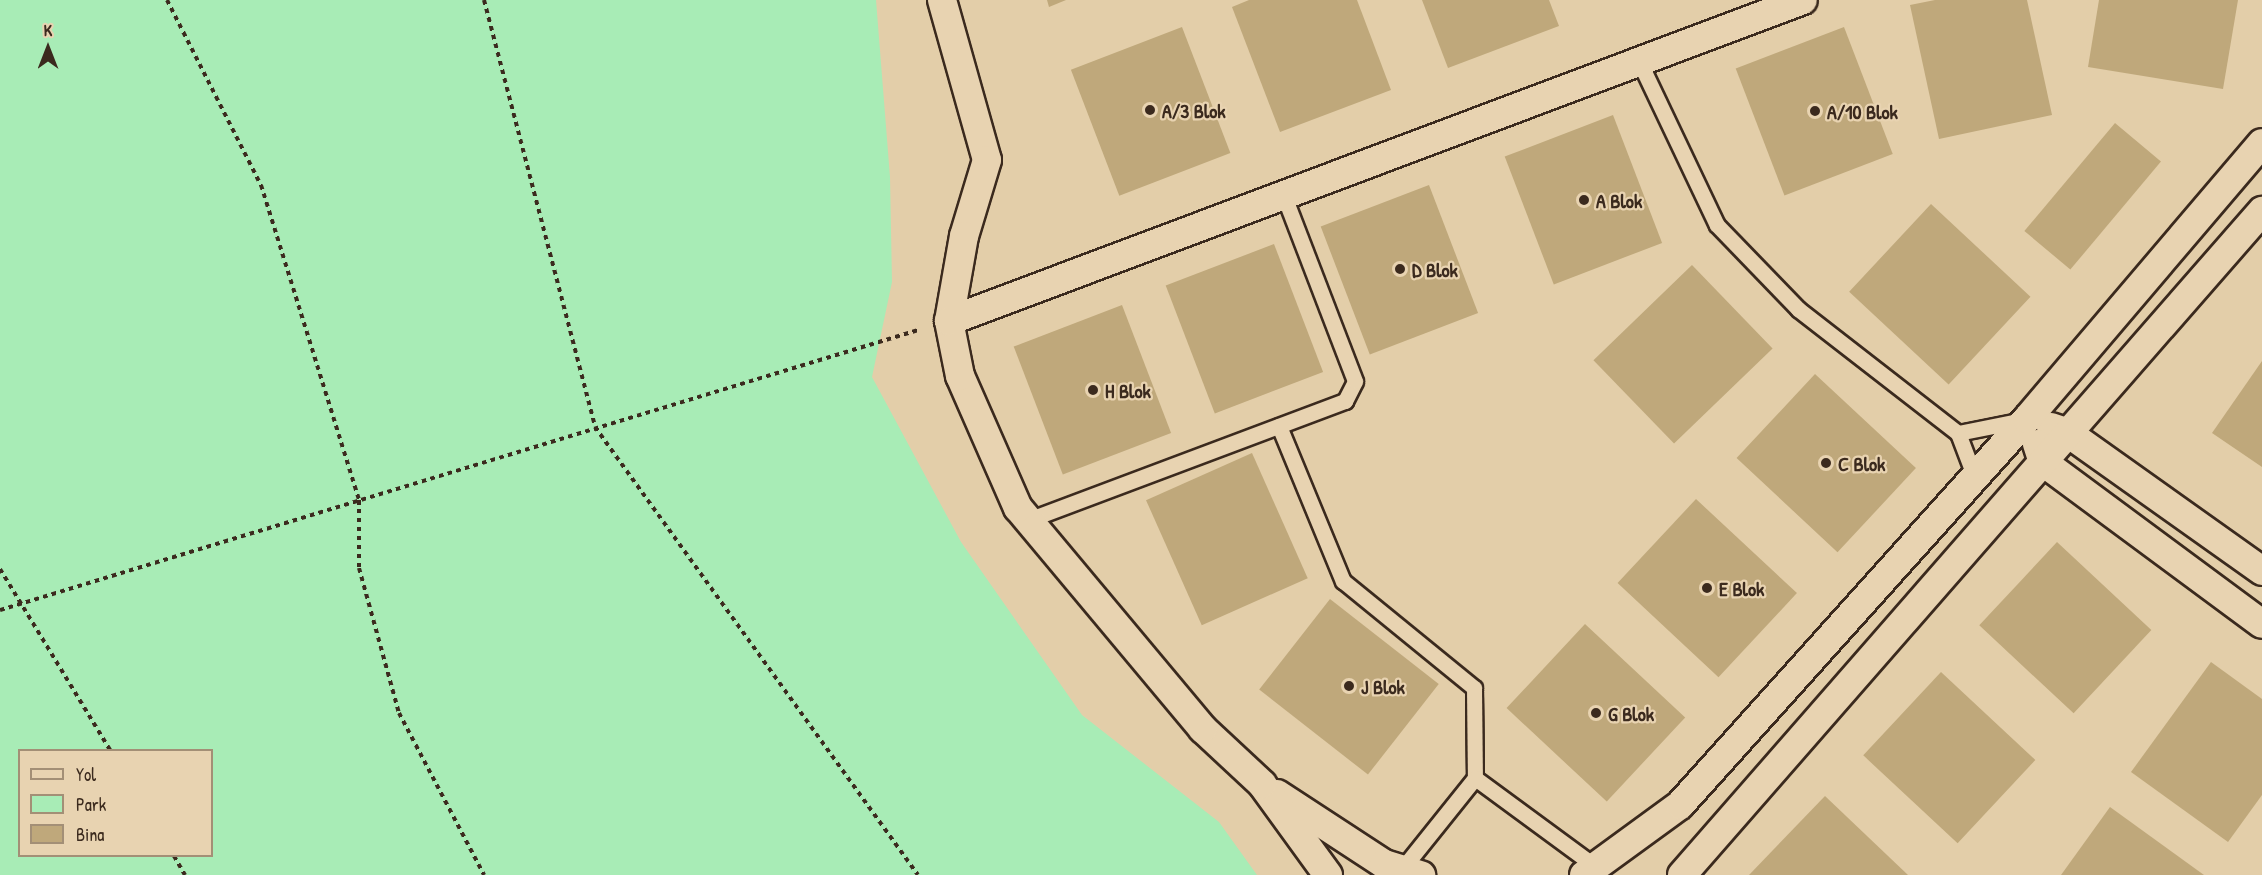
<!DOCTYPE html>
<html>
<head>
<meta charset="utf-8">
<style>
  body { margin:0 }
  #map { position:relative; width:2262px; height:875px; overflow:hidden; background:#e3cea9; font-family:"Patrick Hand",sans-serif }
  div>[style] { position:absolute }
  [style*='--x'] { left:calc(var(--x)*1px); top:calc(var(--y)*1px); width:calc(var(--w)*1px); rotate:calc(var(--a)*1deg) }
  .green>* { inset:0; background:#a8ecb6 }
  .building>* { inset:0; background:#bfa87b; transform-origin:0 0 }
  .path>* { height:4px; margin-top:-2px; transform-origin:0; background:repeating-linear-gradient(90deg,#3b2a1e 0 4.5px,transparent 0 9px) }
  .roads { filter:drop-shadow(2px 0 #3b2a1e) drop-shadow(-2px 0 #3b2a1e) drop-shadow(0 2px #3b2a1e) drop-shadow(0 -2px #3b2a1e) }
  .lane>* { height:15px; margin:-7.5px; padding:0 7.5px; transform-origin:7.5px; border-radius:7.5px; background:#e8d3b1 }
  .street>* { height:28px; margin:-14px; padding:0 14px; transform-origin:14px; border-radius:14px; background:#e8d3b1 }
  .dots>* { width:16px; height:16px; translate:-50% -50%; box-sizing:border-box; border:3px solid #e8d3b1; border-radius:50% }
  span { translate:-50% -50%; white-space:nowrap; text-align:center; line-height:1.15; -webkit-text-stroke:4.5px #e8d3b1; paint-order:stroke }
  .poi-label { font-size:20px; color:#3b2a1e; font-weight:700 }
  .left { translate:0 -50%; text-align:left }
  .legend { position:absolute; left:18px; top:749px; width:195px; height:108px; box-sizing:border-box; background:#e8d3b1; border:2px solid #a38f76; margin:0; padding:8px 10px; list-style:none; font-size:18px; color:#3b2a1e }
  .legend li { display:flex; align-items:center; gap:12px; height:30px }
  .legend b { width:30px; border:2px solid #a38f76 }
  .north { position:absolute; left:18px; top:18px; width:60px; height:60px; -webkit-text-stroke:4px #e8d3b1; paint-order:stroke; rotate:0deg; font-size:16px; font-weight:700; line-height:24px; text-align:center; color:#3b2a1e }
  .north::after { content:''; display:block; margin:auto; width:21px; height:27px; background:#3b2a1e; clip-path:polygon(50% 0,100% 100%,50% 72%,0 100%) }
</style>
</head>
<body>
<div id="map">
  <div class="green">
    <div style="clip-path:polygon(evenodd,0 0,876px 0,890px 177px,892px 282px,872px 377px,961px 542px,1082px 715px,1219px 822px,1257px 875px,0 875px,0 0,20px 750px,212px 750px,212px 856px,20px 856px,20px 750px)"></div>
  </div>
  <div class="building">
    <div style="clip-path:polygon(1047px 0,1066px 0,1049px 7px)"></div>
    <div style="clip-path:polygon(1249px 0,1357px 0,1391px 90px,1280px 132px,1232px 7px)"></div>
    <div style="clip-path:polygon(1422px 0,1549px 0,1559px 26px,1448px 68px)"></div>
    <div style="clip-path:polygon(1935px 0,2027px 0,2052px 115px,1939px 139px,1910px 5px)"></div>
    <div style="clip-path:polygon(2099px 0,2238px 0,2223px 89px,2088px 67px)"></div>
    <div style="left:1182px;top:27px;width:135px;height:119px;rotate:69deg"></div>
    <div style="left:1844px;top:27px;width:136px;height:116px;rotate:69deg"></div>
    <div style="left:1613px;top:115px;width:137px;height:116px;rotate:69deg"></div>
    <div style="left:2115px;top:123px;width:60px;height:141px;rotate:40deg"></div>
    <div style="left:1429px;top:185px;width:137px;height:116px;rotate:69deg"></div>
    <div style="left:1931px;top:204px;width:136px;height:120px;rotate:43deg"></div>
    <div style="left:1274px;top:244px;width:137px;height:116px;rotate:69deg"></div>
    <div style="left:1692px;top:265px;width:116px;height:137px;rotate:46deg"></div>
    <div style="left:1122px;top:305px;width:137px;height:116px;rotate:69deg"></div>
    <div style="clip-path:polygon(2262px 361px,2262px 467px,2212px 433px)"></div>
    <div style="left:1815px;top:374px;width:138px;height:115px;rotate:43deg"></div>
    <div style="left:1252px;top:453px;width:137px;height:116px;rotate:66deg"></div>
    <div style="left:1696px;top:499px;width:138px;height:115px;rotate:43deg"></div>
    <div style="left:2057px;top:542px;width:129px;height:114px;rotate:43deg"></div>
    <div style="left:1330px;top:599px;width:138px;height:115px;rotate:38deg"></div>
    <div style="left:1585px;top:624px;width:137px;height:115px;rotate:43deg"></div>
    <div style="clip-path:polygon(2211px 662px,2262px 699px,2262px 795px,2228px 842px,2131px 772px)"></div>
    <div style="left:1941px;top:672px;width:129px;height:114px;rotate:43deg"></div>
    <div style="clip-path:polygon(1825px 796px,1908px 875px,1749px 875px)"></div>
    <div style="clip-path:polygon(2110px 807px,2204px 875px,2061px 875px)"></div>
  </div>
  <div class="path">
    <div style="--x:167;--y:0;--w:208;--a:63.1"></div>
    <div style="--x:261;--y:185;--w:330;--a:72.7"></div>
    <div style="--x:359;--y:500;--w:68;--a:90"></div>
    <div style="--x:359;--y:568;--w:150;--a:74.6"></div>
    <div style="--x:399;--y:713;--w:183;--a:62.3"></div>
    <div style="--x:484;--y:0;--w:441;--a:75.4"></div>
    <div style="--x:595;--y:427;--w:552;--a:54.21"></div>
    <div style="--x:0;--y:569;--w:212;--a:58.7"></div>
    <div style="--x:0;--y:610;--w:960;--a:-16.96"></div>
    <div style="--x:174;--y:856;--w:22;--a:60"></div>
  </div>
  <div class="roads">
    <div class="lane">
      <div style="--x:1640;--y:63;--w:179;--a:64.6"></div>
      <div style="--x:1717;--y:225;--w:117;--a:46"></div>
      <div style="--x:1798;--y:309;--w:202;--a:37.8"></div>
      <div style="--x:1958;--y:433;--w:66;--a:-11.3"></div>
      <div style="--x:1279;--y:426;--w:168;--a:67.6"></div>
      <div style="--x:1343;--y:581;--w:169;--a:39.2"></div>
      <div style="--x:1474;--y:688;--w:90;--a:89.4"></div>
      <div style="--x:1475;--y:778;--w:149;--a:36.3"></div>
      <div style="--x:1958;--y:433;--w:48;--a:69.3"></div>
      <div style="--x:1028;--y:520;--w:339;--a:-20.6"></div>
      <div style="--x:1345;--y:401;--w:22;--a:-63"></div>
      <div style="--x:1355;--y:381;--w:198;--a:-111"></div>
      <div style="--x:1402;--y:869;--w:117;--a:-51.3"></div>
    </div>
    <div class="street">
      <div style="--x:942;--y:0;--w:166;--a:74.3"></div>
      <div style="--x:987;--y:160;--w:79;--a:106.8"></div>
      <div style="--x:964;--y:236;--w:86;--a:100"></div>
      <div style="--x:2051;--y:427;--w:18;--a:19"></div>
      <div style="--x:2068;--y:433;--w:238;--a:35.4"></div>
      <div style="--x:2037;--y:444;--w:19;--a:72"></div>
      <div style="--x:2043;--y:462;--w:272;--a:36.5"></div>
      <div style="--x:1277;--y:794;--w:128;--a:33.2"></div>
      <div style="--x:1384;--y:864;--w:39;--a:17"></div>
      <div style="--x:1328;--y:875;--w:112;--a:-126"></div>
      <div style="--x:1262;--y:784;--w:81;--a:-137"></div>
      <div style="--x:1203;--y:729;--w:288;--a:-129.9"></div>
      <div style="--x:1018;--y:508;--w:144;--a:-113.7"></div>
      <div style="--x:960;--y:376;--w:56;--a:-101.3"></div>
      <div style="--x:949;--y:321;--w:912;--a:-20.6"></div>
      <div style="--x:1584;--y:875;--w:119;--a:-36.1"></div>
      <div style="--x:1680;--y:805;--w:519;--a:-48.05"></div>
      <div style="--x:2027;--y:419;--w:362;--a:-49.6"></div>
      <div style="--x:1682;--y:875;--w:882;--a:-48.86"></div>
    </div>
  </div>
  <div class="dots">
    <div style="left:1150px;top:110px;background:#3b2a1e"></div>
    <div style="left:1815px;top:111px;background:#3b2a1e"></div>
    <div style="left:1584px;top:200px;background:#3b2a1e"></div>
    <div style="left:1400px;top:269px;background:#3b2a1e"></div>
    <div style="left:1093px;top:390px;background:#3b2a1e"></div>
    <div style="left:1826px;top:463px;background:#3b2a1e"></div>
    <div style="left:1707px;top:588px;background:#3b2a1e"></div>
    <div style="left:1349px;top:686px;background:#3b2a1e"></div>
    <div style="left:1596px;top:713px;background:#3b2a1e"></div>
  </div>
  <div class="poi-label">
    <span class="left" style="left:1162px;top:110px">A/3 Blok</span>
    <span class="left" style="left:1827px;top:111px">A/10 Blok</span>
    <span class="left" style="left:1596px;top:200px">A Blok</span>
    <span class="left" style="left:1412px;top:269px">D Blok</span>
    <span class="left" style="left:1105px;top:390px">H Blok</span>
    <span class="left" style="left:1838px;top:463px">C Blok</span>
    <span class="left" style="left:1719px;top:588px">E Blok</span>
    <span class="left" style="left:1361px;top:686px">J Blok</span>
    <span class="left" style="left:1608px;top:713px">G Blok</span>
  </div>
  <ul class="legend">
  <li><b style="height:8px;background:#e8d3b1"></b>Yol</li>
  <li><b style="height:16px;background:#a8ecb6"></b>Park</li>
  <li><b style="height:16px;background:#bfa87b"></b>Bina</li>
  </ul>
  <div class="north">K</div>
</div>
</body>
</html>
